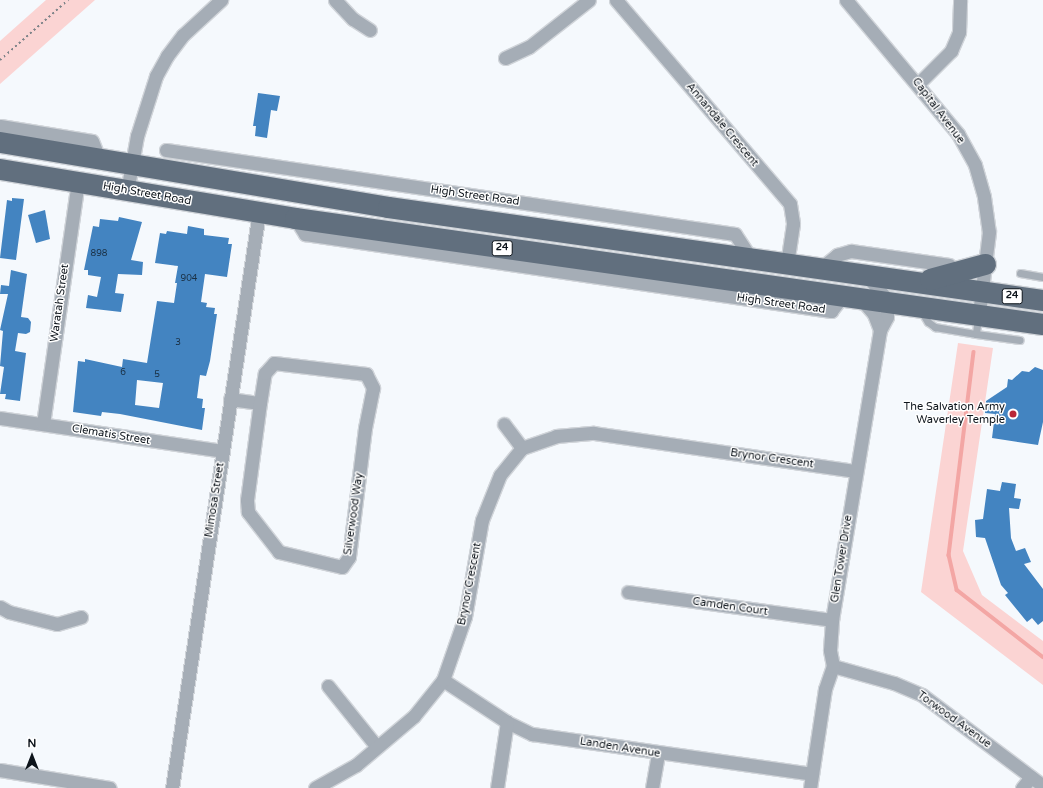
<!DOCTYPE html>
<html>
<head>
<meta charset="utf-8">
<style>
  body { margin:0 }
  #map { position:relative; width:1043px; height:788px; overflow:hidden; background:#f5f9fd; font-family:"Varela Round",sans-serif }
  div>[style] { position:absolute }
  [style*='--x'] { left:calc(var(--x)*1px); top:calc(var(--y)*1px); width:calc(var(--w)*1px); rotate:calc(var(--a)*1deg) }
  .green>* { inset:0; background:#fbd4d3 }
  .stream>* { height:3.5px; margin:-1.75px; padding:0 1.75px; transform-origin:1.75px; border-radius:1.75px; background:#f3a6a4 }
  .building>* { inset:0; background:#4384c1 }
  .path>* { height:2px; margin-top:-1px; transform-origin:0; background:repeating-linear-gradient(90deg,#7d8388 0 2px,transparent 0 5px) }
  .roads { filter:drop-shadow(1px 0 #d0d4d9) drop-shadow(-1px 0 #d0d4d9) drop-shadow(0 1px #d0d4d9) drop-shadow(0 -1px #d0d4d9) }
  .service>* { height:7px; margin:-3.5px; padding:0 3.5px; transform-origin:3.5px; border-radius:3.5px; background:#a5adb6 }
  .minor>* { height:13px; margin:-6.5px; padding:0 6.5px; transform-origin:6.5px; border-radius:6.5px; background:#a5adb6 }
  .primary>* { height:21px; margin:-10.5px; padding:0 10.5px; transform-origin:10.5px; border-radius:10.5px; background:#616f7e }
  .dots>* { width:11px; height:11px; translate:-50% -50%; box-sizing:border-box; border:2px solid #fff; border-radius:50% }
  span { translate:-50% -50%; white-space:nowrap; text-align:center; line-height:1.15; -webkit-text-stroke:3px #fff; paint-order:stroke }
  .number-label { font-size:9px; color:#1a3044 }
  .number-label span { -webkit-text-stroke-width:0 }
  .shield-label span { padding:1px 3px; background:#fff; border:1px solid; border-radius:3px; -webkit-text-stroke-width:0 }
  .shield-label { font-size:10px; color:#0d141b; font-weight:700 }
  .street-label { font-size:11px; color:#0d141b }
  .poi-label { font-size:11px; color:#0d141b }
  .right { translate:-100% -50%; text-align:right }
  .north { position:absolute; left:12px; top:736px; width:40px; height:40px; -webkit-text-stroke:3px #fff; paint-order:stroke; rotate:0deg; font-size:11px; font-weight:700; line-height:16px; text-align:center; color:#0d141b }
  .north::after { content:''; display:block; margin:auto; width:14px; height:18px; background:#0d141b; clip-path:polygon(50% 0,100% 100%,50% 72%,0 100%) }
</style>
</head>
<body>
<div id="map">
  <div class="green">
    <div style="clip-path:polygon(46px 0,95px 0,0 84px,0 41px)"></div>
    <div style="clip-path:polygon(958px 343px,993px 348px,963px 551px,982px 595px,1043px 641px,1043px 685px,921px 592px)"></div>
  </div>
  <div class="stream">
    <div style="--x:974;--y:352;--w:205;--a:97"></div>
    <div style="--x:949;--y:555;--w:36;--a:77"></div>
    <div style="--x:957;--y:590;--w:109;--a:37.9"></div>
  </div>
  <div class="building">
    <div style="clip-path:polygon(258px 93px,280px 96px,277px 111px,271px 110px,267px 138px,255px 136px,256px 126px,253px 126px)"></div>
    <div style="clip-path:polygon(12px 198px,24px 199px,16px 260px,0 258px,7px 200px,12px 201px)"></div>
    <div style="clip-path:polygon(45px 210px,50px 239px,36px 243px,28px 215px)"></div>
    <div style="clip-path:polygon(119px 217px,142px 222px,131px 260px,143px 262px,142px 275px,118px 274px,115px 293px,124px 294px,121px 312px,86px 308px,88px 295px,97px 297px,101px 277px,88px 275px,88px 270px,84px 270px,93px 226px,99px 227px,100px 219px,118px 221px)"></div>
    <div style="clip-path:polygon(evenodd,188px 226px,204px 229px,204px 235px,229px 238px,228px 244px,232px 244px,227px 277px,205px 274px,201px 302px,207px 303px,206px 307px,215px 308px,214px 314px,217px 314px,210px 361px,206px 376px,200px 375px,197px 398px,203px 399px,202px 408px,205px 408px,202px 430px,120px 414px,102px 412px,101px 416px,73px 412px,78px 361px,85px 362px,85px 359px,122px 367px,123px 359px,147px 363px,157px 301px,174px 303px,177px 283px,175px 283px,178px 266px,155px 263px,160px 233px,166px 234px,167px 231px,187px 234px,188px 226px,137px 380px,163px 383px,159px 408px,135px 405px,137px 380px)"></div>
    <div style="clip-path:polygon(11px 270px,27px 274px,21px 317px,28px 318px,31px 322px,30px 332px,26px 334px,18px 333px,15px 351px,26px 353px,20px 401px,5px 399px,6px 394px,0 394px,4px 367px,0 366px,3px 331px,0 330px,8px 294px,0 294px,1px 285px,9px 286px)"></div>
    <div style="clip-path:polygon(1035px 367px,1043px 370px,1043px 422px,1038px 445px,992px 438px,995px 414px,985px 413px,986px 401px,1007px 387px,1008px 379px,1012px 380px,1022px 371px,1029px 372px)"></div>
    <div style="clip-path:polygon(1002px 482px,1016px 484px,1014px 498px,1021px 499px,1019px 509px,1009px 508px,1011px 538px,1016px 551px,1025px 548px,1031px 562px,1024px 564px,1043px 589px,1043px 621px,1038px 625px,1032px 618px,1027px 622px,1005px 595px,1008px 593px,1001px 585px,985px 538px,976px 537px,975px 520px,983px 519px,987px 489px,1000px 491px)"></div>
  </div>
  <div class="path">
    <div style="--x:0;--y:60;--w:91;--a:-41.4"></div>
  </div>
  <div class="roads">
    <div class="service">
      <div style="--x:1020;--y:273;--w:23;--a:10"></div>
      <div style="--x:921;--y:311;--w:13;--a:58"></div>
      <div style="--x:928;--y:322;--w:9;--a:36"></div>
      <div style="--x:935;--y:327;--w:42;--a:9.7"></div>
      <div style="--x:978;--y:317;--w:17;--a:97"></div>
      <div style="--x:976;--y:334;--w:44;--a:7.8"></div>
    </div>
    <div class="minor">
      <div style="--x:335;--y:0;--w:26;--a:47"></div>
      <div style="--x:353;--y:19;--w:20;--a:33"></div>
      <div style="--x:616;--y:0;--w:268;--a:49.5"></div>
      <div style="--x:790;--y:204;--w:20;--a:81"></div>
      <div style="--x:793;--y:224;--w:40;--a:98.5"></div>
      <div style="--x:846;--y:0;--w:175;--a:50.1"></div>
      <div style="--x:958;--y:134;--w:35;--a:61"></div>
      <div style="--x:975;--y:165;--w:33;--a:74"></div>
      <div style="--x:984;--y:197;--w:35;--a:82"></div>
      <div style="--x:989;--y:232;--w:83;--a:97"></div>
      <div style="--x:505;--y:58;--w:26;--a:-25"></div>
      <div style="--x:529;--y:47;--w:76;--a:-38.1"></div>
      <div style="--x:918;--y:84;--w:47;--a:-45"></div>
      <div style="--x:951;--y:51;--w:21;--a:-67"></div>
      <div style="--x:959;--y:32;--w:32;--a:-88"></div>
      <div style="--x:0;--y:126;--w:93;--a:9.3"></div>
      <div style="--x:92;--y:141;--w:18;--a:68"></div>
      <div style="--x:166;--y:150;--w:575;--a:8.4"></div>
      <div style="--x:735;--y:234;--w:30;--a:57"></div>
      <div style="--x:127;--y:192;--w:57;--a:-79.9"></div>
      <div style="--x:137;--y:136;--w:63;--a:-72.4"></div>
      <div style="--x:156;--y:76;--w:23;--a:-61"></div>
      <div style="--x:167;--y:56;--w:26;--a:-53"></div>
      <div style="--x:183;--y:35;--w:52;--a:-42.6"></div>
      <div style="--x:295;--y:218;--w:19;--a:58"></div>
      <div style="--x:305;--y:234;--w:532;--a:8.33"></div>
      <div style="--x:831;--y:311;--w:18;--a:-52"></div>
      <div style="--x:821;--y:268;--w:21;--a:-39"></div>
      <div style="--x:837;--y:255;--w:15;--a:-16"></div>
      <div style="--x:851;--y:251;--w:99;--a:8.1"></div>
      <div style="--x:867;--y:276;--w:30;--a:49"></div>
      <div style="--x:887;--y:299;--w:18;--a:90"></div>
      <div style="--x:887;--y:317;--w:15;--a:118"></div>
      <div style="--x:230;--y:399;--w:30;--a:8"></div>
      <div style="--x:260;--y:403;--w:30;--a:-81"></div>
      <div style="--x:265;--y:373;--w:13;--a:-48"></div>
      <div style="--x:274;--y:363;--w:93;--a:6.8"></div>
      <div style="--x:366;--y:374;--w:16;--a:63"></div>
      <div style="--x:373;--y:388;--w:41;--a:101.3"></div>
      <div style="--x:365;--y:428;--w:130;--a:97.1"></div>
      <div style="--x:349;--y:557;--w:12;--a:125"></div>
      <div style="--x:342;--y:567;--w:65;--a:-166.6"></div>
      <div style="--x:279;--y:552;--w:51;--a:-127.8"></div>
      <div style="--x:248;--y:512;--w:12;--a:-95"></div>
      <div style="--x:247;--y:500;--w:98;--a:-82.4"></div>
      <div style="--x:0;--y:418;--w:225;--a:8.4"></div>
      <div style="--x:43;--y:424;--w:245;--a:-81.8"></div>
      <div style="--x:504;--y:424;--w:30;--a:53"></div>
      <div style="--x:628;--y:592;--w:206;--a:7.8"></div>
      <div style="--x:0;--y:607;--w:10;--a:29"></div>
      <div style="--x:9;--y:612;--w:49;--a:14"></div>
      <div style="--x:57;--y:624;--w:25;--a:-16"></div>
      <div style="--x:833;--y:666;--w:63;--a:15.6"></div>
      <div style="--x:894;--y:683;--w:30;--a:23"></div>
      <div style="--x:922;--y:695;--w:151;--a:36.9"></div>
      <div style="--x:443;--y:680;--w:77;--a:33.3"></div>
      <div style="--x:507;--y:722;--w:28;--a:26"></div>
      <div style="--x:532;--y:734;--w:283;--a:8.1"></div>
      <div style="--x:328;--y:686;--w:78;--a:51.2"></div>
      <div style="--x:0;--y:770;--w:111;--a:9.3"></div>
      <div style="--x:172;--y:788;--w:583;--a:-81.41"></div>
      <div style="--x:315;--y:788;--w:47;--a:-29.3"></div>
      <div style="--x:356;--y:765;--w:76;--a:-40.2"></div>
      <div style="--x:414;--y:716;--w:46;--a:-51.1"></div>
      <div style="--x:443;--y:680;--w:67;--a:-70.8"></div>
      <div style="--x:465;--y:617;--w:98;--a:-80.1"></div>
      <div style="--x:482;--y:520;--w:48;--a:-68.2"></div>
      <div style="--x:500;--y:475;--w:35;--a:-51"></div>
      <div style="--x:522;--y:448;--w:36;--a:-19"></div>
      <div style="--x:556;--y:436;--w:38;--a:-5"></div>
      <div style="--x:594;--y:433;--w:265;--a:8.3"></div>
      <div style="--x:497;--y:788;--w:67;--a:-81.4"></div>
      <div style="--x:652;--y:788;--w:35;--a:-80"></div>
      <div style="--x:810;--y:788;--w:100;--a:-81.4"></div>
      <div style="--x:825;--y:689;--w:24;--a:-71"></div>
      <div style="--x:833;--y:666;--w:16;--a:-101"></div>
      <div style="--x:830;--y:650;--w:30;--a:-86"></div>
      <div style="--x:832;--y:620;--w:294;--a:-80.6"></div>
      <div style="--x:880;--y:330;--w:17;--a:-111"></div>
      <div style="--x:874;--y:314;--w:18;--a:-131"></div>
      <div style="--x:1022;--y:788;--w:14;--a:-51"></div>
    </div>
    <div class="primary">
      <div style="--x:0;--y:142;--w:393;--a:9.5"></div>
      <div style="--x:388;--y:207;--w:662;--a:8.08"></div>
      <div style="--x:0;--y:169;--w:299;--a:9.4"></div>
      <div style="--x:295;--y:218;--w:755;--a:8.07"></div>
      <div style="--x:930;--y:279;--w:57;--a:-15.3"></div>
    </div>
  </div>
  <div class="dots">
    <div style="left:1013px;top:414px;background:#b92738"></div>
  </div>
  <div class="number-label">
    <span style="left:99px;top:254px">898</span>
    <span style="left:189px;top:279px">904</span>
    <span style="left:178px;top:343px">3</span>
    <span style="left:123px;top:373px">6</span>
    <span style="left:157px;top:375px">5</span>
  </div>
  <div class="shield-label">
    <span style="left:502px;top:248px">24</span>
    <span style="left:1012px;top:296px">24</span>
  </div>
  <div class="street-label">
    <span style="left:938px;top:111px;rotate:53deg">Capital Avenue</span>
    <span style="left:722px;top:125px;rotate:50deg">Annandale Crescent</span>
    <span style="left:147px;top:194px;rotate:10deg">High Street Road</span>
    <span style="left:475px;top:196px;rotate:8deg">High Street Road</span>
    <span style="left:60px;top:303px;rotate:-82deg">Waratah Street</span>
    <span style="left:781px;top:304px;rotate:8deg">High Street Road</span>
    <span style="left:111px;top:435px;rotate:9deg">Clematis Street</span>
    <span style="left:772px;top:459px;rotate:8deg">Brynor Crescent</span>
    <span style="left:215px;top:500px;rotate:-81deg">Mimosa Street</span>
    <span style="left:354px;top:514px;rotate:-82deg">Silverwood Way</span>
    <span style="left:842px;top:559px;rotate:-81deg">Glen Tower Drive</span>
    <span style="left:470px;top:584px;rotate:-79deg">Brynor Crescent</span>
    <span style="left:730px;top:607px;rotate:8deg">Camden Court</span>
    <span style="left:954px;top:720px;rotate:36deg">Torwood Avenue</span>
    <span style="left:620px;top:748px;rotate:9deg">Landen Avenue</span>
  </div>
  <div class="poi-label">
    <span class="right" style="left:1005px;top:414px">The Salvation Army<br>Waverley Temple</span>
  </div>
  <div class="north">N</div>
</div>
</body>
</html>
